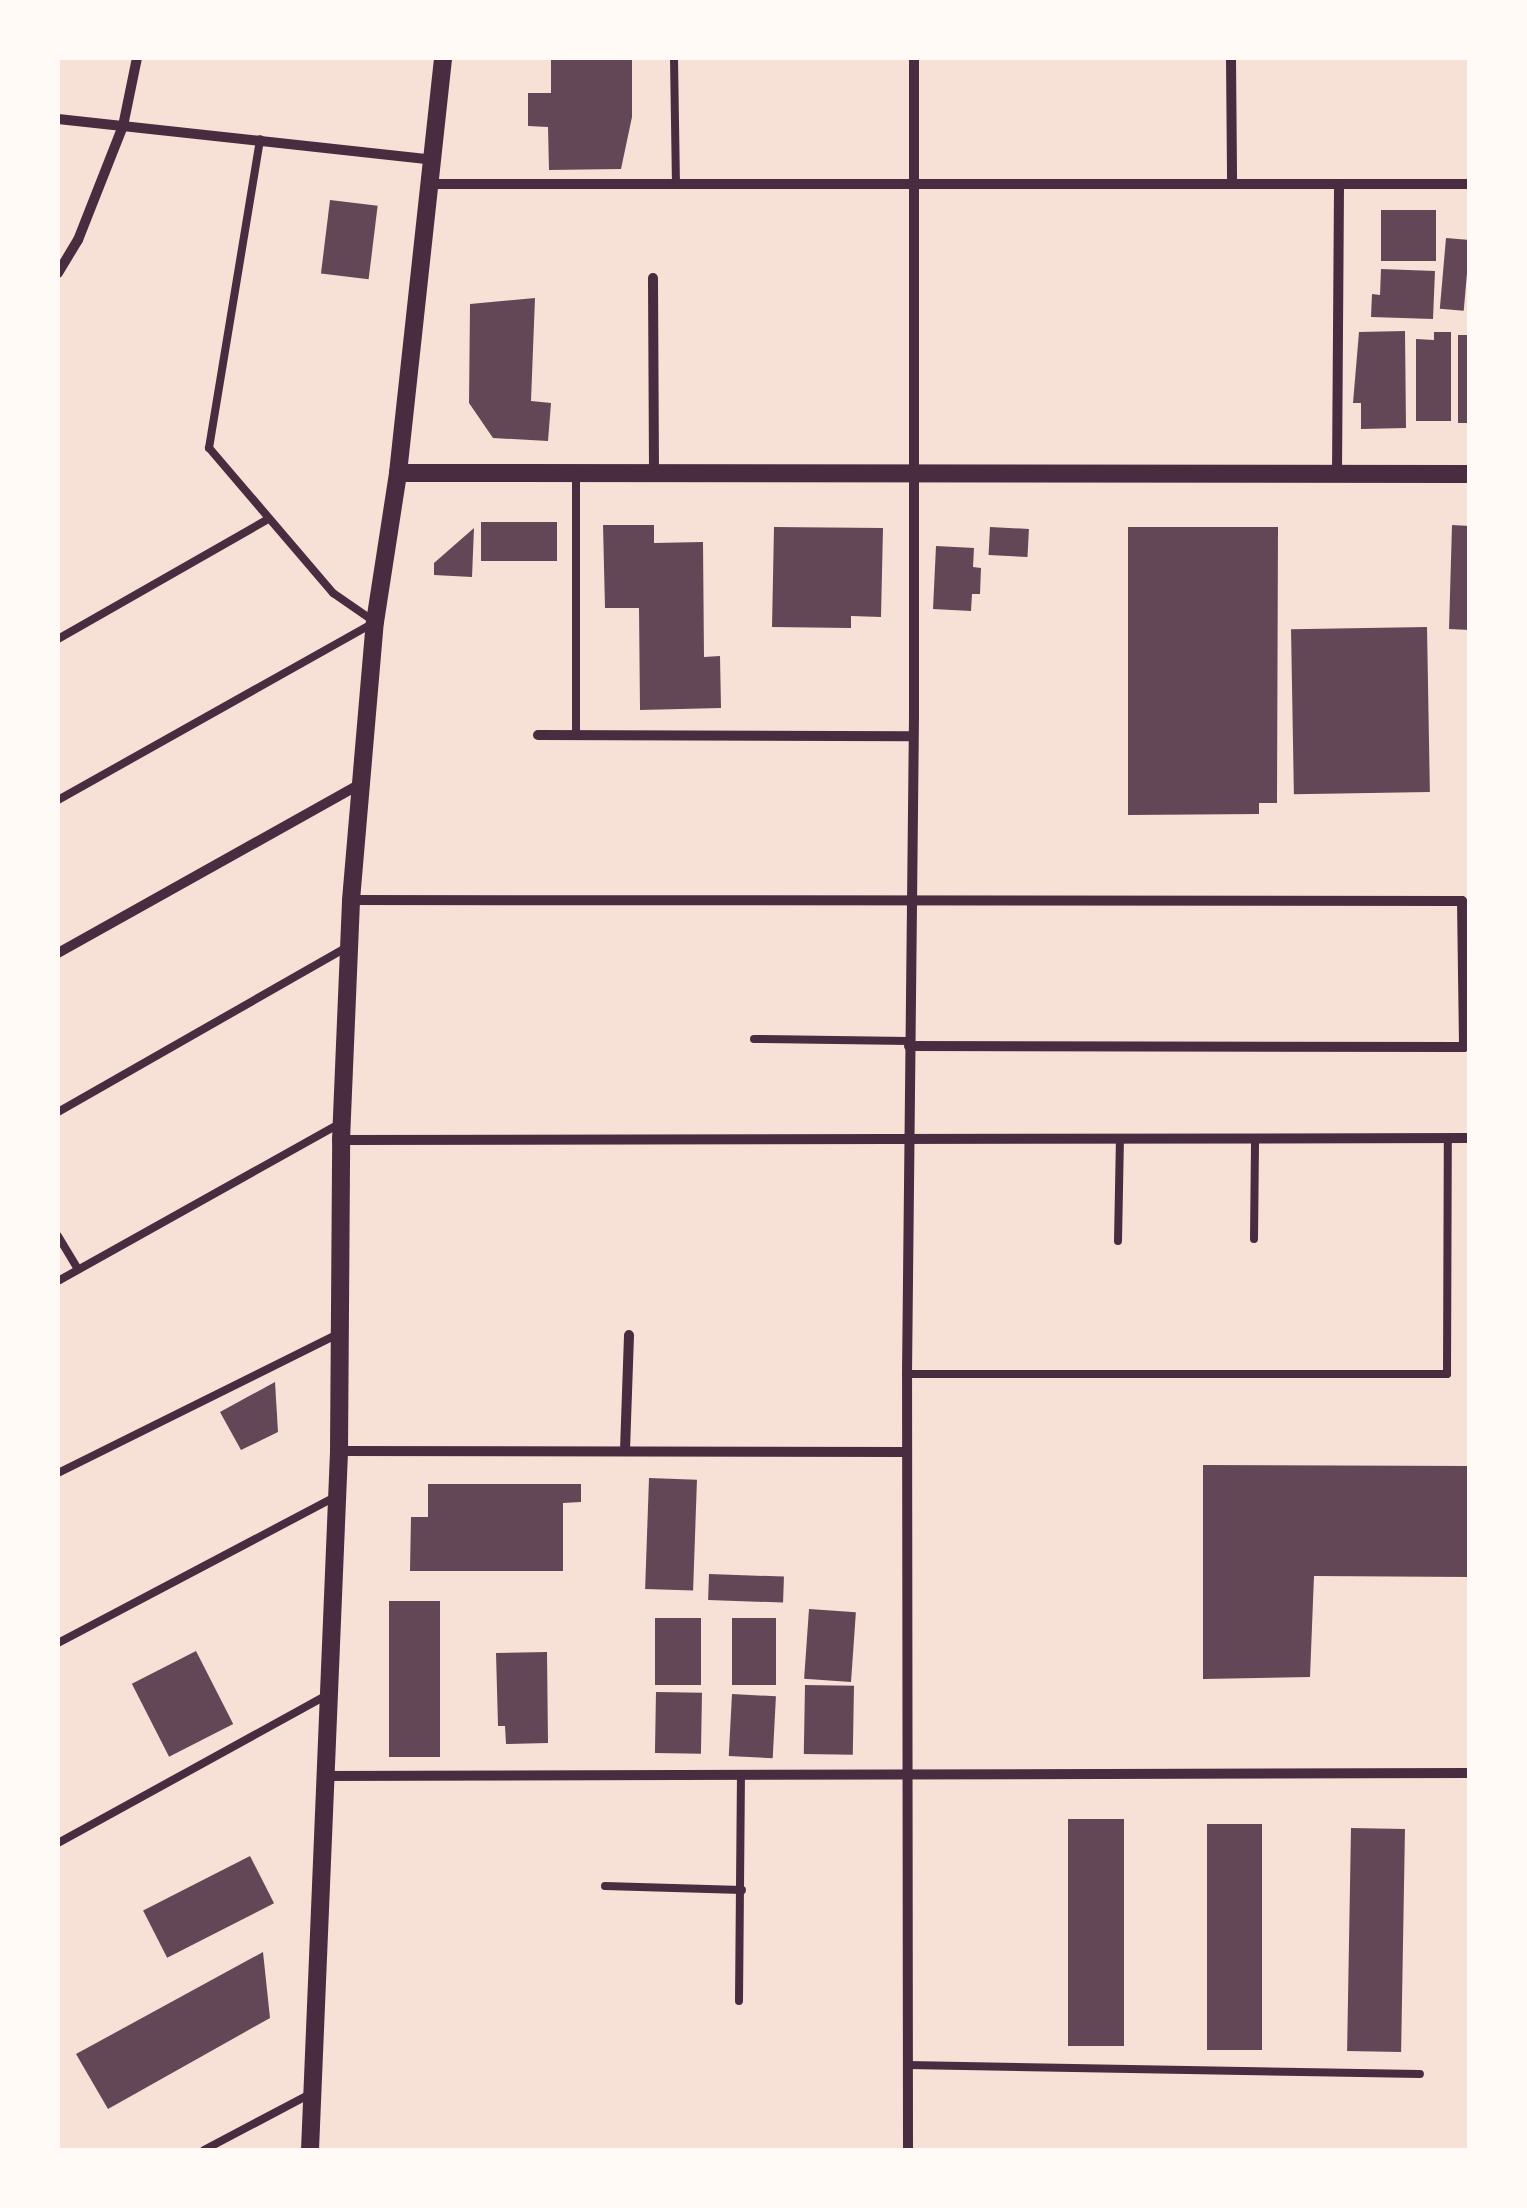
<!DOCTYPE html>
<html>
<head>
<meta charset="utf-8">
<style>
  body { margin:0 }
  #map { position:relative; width:1527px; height:2208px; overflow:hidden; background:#f7e1d7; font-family:"Space Grotesk",sans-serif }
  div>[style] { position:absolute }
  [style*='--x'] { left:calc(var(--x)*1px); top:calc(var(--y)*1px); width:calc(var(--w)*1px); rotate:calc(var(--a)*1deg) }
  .building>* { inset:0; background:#644757; transform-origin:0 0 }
  .service>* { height:8px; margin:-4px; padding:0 4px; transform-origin:4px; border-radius:4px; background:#4a2c40 }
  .minor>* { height:10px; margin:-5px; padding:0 5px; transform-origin:5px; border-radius:5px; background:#4a2c40 }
  .tertiary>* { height:18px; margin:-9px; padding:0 9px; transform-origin:9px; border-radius:9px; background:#4a2c40 }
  span { translate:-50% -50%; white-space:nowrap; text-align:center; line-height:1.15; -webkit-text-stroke:10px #fffaf5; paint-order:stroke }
  .frame { position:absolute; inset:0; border:60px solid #fffaf5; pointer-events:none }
</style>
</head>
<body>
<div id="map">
  <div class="building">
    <div style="clip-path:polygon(551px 58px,632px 58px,632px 117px,621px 169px,549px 170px,548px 127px,528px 126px,528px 93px,551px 93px)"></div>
    <div style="left:330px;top:200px;width:48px;height:74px;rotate:7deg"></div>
    <div style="left:1381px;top:210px;width:55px;height:51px"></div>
    <div style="left:1446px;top:238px;width:24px;height:71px;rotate:5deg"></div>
    <div style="clip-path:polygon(1381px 269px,1435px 271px,1433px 319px,1371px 317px,1372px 294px,1380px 295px)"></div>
    <div style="clip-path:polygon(535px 298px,531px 401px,551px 403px,548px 441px,493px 438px,469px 403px,470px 304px)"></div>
    <div style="clip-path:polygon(1405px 331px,1406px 428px,1361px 429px,1361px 403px,1353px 403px,1359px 332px)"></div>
    <div style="clip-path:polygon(1434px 332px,1451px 332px,1451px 421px,1416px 421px,1416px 339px,1434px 340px)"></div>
    <div style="left:1458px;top:335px;width:12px;height:88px"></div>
    <div style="left:557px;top:522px;width:39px;height:76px;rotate:90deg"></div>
    <div style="clip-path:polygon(603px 525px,654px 525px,654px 543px,703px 542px,704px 657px,720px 656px,721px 708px,640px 710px,639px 608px,605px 608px)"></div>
    <div style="clip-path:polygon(1452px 525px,1470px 526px,1470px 630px,1449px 629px)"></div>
    <div style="clip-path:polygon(774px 527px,883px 528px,881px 617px,851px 616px,851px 628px,772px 627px)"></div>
    <div style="left:990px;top:527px;width:39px;height:28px;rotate:3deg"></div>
    <div style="clip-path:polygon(1128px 527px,1278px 527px,1277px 803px,1259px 803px,1259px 814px,1128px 815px)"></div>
    <div style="clip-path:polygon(474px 528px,472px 577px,434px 575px,434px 563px)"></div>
    <div style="clip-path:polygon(936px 546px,974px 548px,973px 567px,981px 568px,980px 594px,972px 594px,971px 611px,933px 609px)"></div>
    <div style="left:1427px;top:627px;width:165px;height:136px;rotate:89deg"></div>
    <div style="clip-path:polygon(275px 1382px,278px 1432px,241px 1450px,220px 1412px)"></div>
    <div style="clip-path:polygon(1203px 1465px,1470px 1466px,1470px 1577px,1314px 1576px,1310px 1677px,1203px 1679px)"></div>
    <div style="left:649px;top:1478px;width:48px;height:111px;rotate:2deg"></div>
    <div style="clip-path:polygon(428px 1484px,581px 1484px,581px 1502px,563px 1503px,563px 1571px,410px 1571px,411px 1517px,428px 1517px)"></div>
    <div style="left:709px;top:1574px;width:75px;height:26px;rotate:2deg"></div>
    <div style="left:389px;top:1601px;width:51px;height:156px"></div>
    <div style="left:809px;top:1609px;width:47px;height:70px;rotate:4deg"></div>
    <div style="left:655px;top:1618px;width:46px;height:67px"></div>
    <div style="left:732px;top:1618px;width:44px;height:67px"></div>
    <div style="left:196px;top:1651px;width:82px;height:72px;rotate:63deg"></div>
    <div style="clip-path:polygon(547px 1652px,548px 1743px,506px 1744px,505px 1726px,498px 1726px,496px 1653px)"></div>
    <div style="left:805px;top:1685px;width:49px;height:69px;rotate:1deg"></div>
    <div style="left:656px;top:1692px;width:46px;height:61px;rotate:1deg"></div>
    <div style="left:732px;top:1694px;width:44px;height:62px;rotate:3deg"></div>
    <div style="left:1068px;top:1819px;width:56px;height:227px"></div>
    <div style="left:1262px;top:1824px;width:226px;height:55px;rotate:90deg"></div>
    <div style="left:1351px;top:1828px;width:54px;height:223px;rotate:1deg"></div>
    <div style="left:250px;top:1856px;width:53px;height:120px;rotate:63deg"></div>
    <div style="clip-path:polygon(263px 1952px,270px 2018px,108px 2109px,76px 2054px)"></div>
  </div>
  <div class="service">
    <div style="--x:674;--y:58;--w:126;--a:89.1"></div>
    <div style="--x:58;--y:639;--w:241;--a:-29.7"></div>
    <div style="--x:576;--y:732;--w:259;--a:-90"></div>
    <div style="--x:58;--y:800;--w:364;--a:-29.3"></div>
    <div style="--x:375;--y:622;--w:51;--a:-145.4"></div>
    <div style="--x:333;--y:593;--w:191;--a:-130.5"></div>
    <div style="--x:209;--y:448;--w:313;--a:-80.6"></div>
    <div style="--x:754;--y:1039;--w:155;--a:0.7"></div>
    <div style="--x:58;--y:1112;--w:335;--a:-29.7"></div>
    <div style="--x:58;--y:1236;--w:39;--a:59"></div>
    <div style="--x:1254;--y:1239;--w:101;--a:-89.4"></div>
    <div style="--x:1118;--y:1241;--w:102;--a:-88.9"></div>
    <div style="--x:58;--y:1281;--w:325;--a:-29.2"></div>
    <div style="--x:907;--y:1374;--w:540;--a:0"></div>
    <div style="--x:1447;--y:1374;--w:236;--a:-89.8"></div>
    <div style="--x:58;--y:1473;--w:310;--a:-26.4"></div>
    <div style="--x:58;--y:1643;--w:313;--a:-27.8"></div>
    <div style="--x:58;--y:1843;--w:305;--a:-28.8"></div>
    <div style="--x:605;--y:1886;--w:137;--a:1.7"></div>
    <div style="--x:739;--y:2001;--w:223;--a:-89.5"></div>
    <div style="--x:908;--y:2065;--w:512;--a:1.01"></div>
    <div style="--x:204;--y:2150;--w:120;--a:-27.8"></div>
  </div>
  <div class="minor">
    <div style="--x:1231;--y:58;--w:124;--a:89.5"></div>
    <div style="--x:58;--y:119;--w:377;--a:6.2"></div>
    <div style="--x:431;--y:184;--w:1039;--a:0"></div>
    <div style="--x:58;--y:273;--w:39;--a:-59"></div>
    <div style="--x:78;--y:240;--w:123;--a:-68.5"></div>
    <div style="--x:123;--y:126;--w:69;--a:-78.4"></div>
    <div style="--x:653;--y:278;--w:196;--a:89.7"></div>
    <div style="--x:1337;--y:474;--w:289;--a:-89.6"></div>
    <div style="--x:538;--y:735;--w:374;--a:0.2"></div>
    <div style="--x:351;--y:900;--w:1111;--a:0.05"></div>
    <div style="--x:1462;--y:901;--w:146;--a:89.2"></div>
    <div style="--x:1464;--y:1047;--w:555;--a:-179.9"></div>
    <div style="--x:58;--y:953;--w:346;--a:-29.2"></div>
    <div style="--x:341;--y:1140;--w:1129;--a:-0.1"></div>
    <div style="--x:625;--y:1450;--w:115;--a:-88"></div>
    <div style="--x:339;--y:1451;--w:568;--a:0.1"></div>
    <div style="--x:323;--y:1776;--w:1147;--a:-0.15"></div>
    <div style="--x:908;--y:2150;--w:776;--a:-90.07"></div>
    <div style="--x:907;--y:1374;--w:657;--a:-89.39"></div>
    <div style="--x:914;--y:717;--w:659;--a:-90"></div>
  </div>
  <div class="tertiary">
    <div style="--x:398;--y:473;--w:1072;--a:0.05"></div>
    <div style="--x:310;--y:2150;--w:700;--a:-87.62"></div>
    <div style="--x:339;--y:1451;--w:311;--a:-89.6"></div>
    <div style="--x:341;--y:1140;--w:240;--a:-87.6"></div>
    <div style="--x:351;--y:900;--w:279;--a:-85.1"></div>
    <div style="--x:375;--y:622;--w:151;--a:-81.2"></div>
    <div style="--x:398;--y:473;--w:417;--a:-83.8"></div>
  </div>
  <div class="frame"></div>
</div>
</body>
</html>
